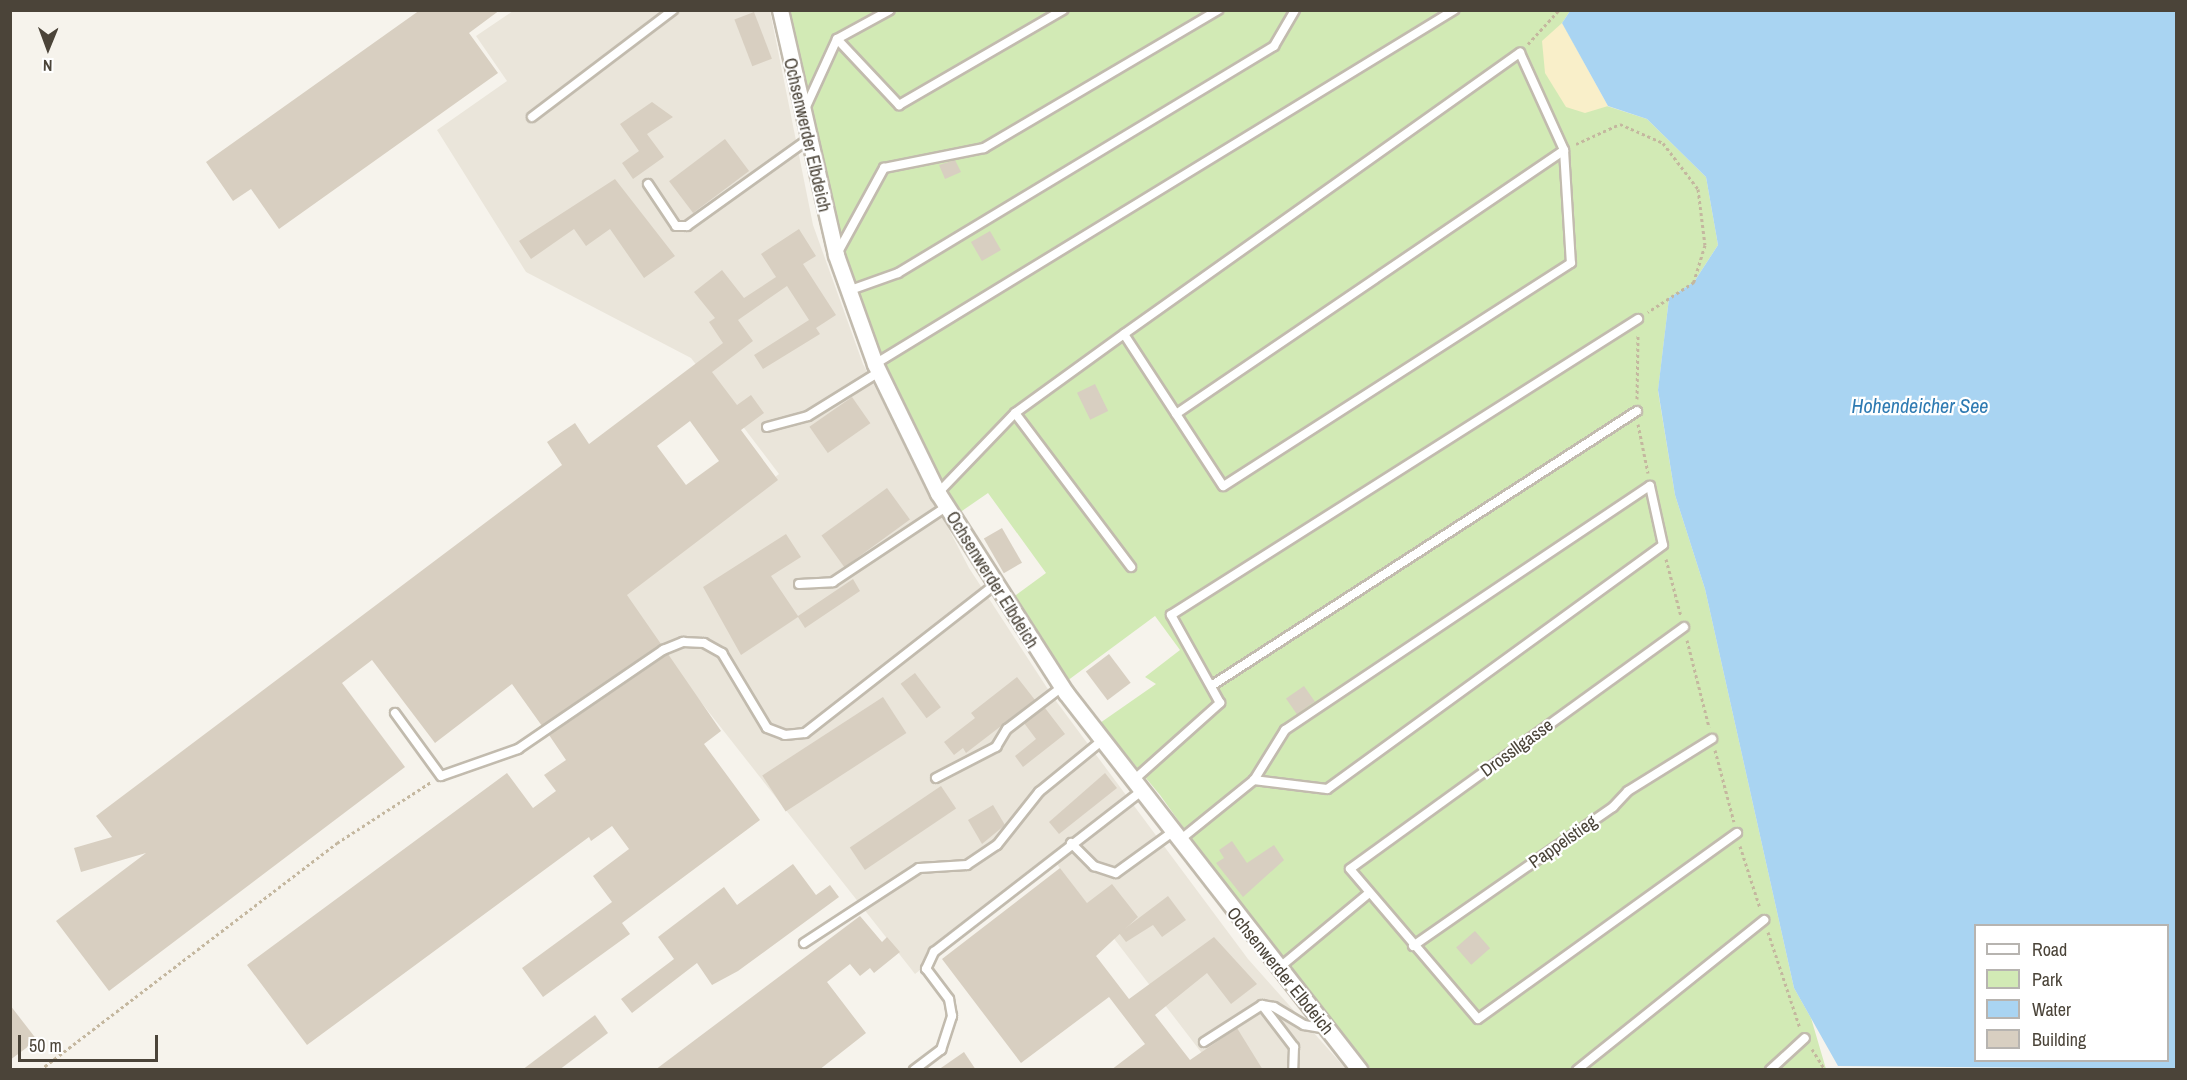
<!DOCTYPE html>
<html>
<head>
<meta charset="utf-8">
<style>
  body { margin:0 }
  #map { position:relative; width:2187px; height:1080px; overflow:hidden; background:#f6f3ec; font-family:"Archivo Narrow",sans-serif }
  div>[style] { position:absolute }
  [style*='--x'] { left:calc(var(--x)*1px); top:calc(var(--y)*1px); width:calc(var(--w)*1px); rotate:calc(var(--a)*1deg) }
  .residential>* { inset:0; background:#eae5da }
  .green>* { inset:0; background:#d2eab5 }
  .sand>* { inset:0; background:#f9efc9 }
  .water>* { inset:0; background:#a9d4f2 }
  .building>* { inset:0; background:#d8cfc1; transform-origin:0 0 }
  .path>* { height:3px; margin-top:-1.5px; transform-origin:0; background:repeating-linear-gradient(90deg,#c4b79f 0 3px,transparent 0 6px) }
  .roads { filter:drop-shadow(2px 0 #c2bbae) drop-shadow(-2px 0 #c2bbae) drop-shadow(0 2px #c2bbae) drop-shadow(0 -2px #c2bbae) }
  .service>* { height:8px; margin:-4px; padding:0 4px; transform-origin:4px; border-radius:4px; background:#fff }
  .minor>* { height:15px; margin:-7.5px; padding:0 7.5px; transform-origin:7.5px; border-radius:7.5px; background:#fff }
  span { translate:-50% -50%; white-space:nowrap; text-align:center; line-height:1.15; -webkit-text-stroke:4.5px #fff; paint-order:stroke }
  .street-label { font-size:18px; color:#4b4439 }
  .water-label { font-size:20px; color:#2e7ab2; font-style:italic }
  .frame { position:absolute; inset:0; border:12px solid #4b4439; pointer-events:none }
  .legend { position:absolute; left:1974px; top:924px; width:195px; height:138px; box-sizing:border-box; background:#fff; border:2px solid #b7b4b0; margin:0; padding:8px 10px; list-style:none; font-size:18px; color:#4b4439 }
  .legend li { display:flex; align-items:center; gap:12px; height:30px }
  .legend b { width:30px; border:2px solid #b7b4b0 }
  .north { position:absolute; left:18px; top:18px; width:60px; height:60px; -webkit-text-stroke:4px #fff; paint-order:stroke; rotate:181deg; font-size:16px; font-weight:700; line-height:24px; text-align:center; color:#4b4439 }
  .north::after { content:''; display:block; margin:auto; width:21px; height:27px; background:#4b4439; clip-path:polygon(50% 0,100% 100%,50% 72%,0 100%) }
  .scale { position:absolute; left:18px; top:1035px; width:140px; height:27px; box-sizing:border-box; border:3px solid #4b4439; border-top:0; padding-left:8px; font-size:18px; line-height:21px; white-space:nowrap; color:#4b4439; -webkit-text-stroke:4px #fff; paint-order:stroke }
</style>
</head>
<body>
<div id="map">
  <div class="residential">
    <div style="clip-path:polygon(513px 11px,770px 11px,813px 225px,863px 364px,969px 568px,1053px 697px,1248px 959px,1346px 1069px,1214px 1069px,1056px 863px,915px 974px,619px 598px,779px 474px,691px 358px,526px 272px,437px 130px,507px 81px,476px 36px)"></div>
  </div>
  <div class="green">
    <div style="clip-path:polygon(788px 11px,1570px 11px,1562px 23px,1607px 106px,1647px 119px,1706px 177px,1718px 245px,1694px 282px,1669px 298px,1658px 391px,1675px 495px,1705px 589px,1794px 988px,1811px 1018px,1826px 1069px,1371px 1069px,1267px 944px,1160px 795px,1100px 723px,1156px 684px,1145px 677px,1180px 650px,1155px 616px,1067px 681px,1012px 598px,1046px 573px,988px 493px,959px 513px,894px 388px,864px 310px,839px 236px)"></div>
  </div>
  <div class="sand">
    <div style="clip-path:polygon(1562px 23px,1608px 106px,1585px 113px,1566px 107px,1545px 73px,1542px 41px)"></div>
  </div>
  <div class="water">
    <div style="clip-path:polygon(evenodd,1570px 11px,2176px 11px,2176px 1069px,1838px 1066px,1794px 988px,1705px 589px,1675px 495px,1658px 390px,1669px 298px,1694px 282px,1718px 245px,1706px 177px,1647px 119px,1608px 106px,1562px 23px,1570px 11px,1976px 926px,2168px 926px,2168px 1060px,1976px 1060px,1976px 926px)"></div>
  </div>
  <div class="building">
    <div style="clip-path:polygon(420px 10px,500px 10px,469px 33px,498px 73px,279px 229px,251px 189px,233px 201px,206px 162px)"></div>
    <div style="left:754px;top:12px;width:50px;height:21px;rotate:69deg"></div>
    <div style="clip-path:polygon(652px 102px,673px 117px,647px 134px,664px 157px,633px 179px,622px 163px,639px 151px,620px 124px)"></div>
    <div style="left:725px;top:139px;width:40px;height:70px;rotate:53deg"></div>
    <div style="clip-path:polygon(955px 160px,961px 172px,945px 179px,939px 165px)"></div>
    <div style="clip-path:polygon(615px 179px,675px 256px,644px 278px,610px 229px,586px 246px,574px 229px,531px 259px,519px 241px)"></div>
    <div style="clip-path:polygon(evenodd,799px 229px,816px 256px,803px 264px,836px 315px,816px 328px,820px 334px,763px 369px,754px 355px,809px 320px,787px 286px,738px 320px,753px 341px,712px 372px,737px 405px,751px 395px,764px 413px,741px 430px,778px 480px,627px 595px,661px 644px,542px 726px,512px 684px,435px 743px,372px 660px,342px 683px,405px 767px,109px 991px,56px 921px,146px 853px,81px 872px,74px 848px,112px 837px,96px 816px,562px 465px,547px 442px,575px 423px,589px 444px,723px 343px,709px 322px,715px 318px,694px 292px,722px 270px,744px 298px,776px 277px,761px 254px,799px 229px,690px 421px,719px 461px,686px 485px,657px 446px,690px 421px)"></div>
    <div style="left:990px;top:231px;width:22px;height:22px;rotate:60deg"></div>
    <div style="left:1095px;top:384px;width:30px;height:20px;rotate:64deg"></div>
    <div style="left:852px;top:397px;width:32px;height:52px;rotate:55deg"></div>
    <div style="left:887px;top:488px;width:39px;height:81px;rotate:54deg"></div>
    <div style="left:1002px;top:528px;width:40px;height:21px;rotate:60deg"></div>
    <div style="clip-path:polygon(786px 534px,801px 557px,771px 576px,798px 616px,853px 579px,860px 591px,805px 628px,798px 617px,741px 655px,703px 587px)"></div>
    <div style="clip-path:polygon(668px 654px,721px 731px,704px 744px,760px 820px,622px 923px,630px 934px,543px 997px,522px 968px,612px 902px,593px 876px,629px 849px,612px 826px,591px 841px,589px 837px,307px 1045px,247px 965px,507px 773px,533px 808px,556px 791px,544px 775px,566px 760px,549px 735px)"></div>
    <div style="left:1109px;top:654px;width:36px;height:29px;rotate:53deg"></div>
    <div style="left:915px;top:673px;width:43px;height:18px;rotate:53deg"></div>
    <div style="clip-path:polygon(1017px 677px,1035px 700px,966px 753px,963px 748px,954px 755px,944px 742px,975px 718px,971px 713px)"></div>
    <div style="left:1304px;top:686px;width:19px;height:22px;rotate:55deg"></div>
    <div style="left:883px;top:697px;width:43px;height:144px;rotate:57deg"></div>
    <div style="clip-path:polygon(1045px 708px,1065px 734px,1023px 767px,1015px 756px,1036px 739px,1024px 723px)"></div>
    <div style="clip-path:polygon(1105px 773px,1117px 788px,1059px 834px,1049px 822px)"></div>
    <div style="left:941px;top:786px;width:27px;height:110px;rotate:56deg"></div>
    <div style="clip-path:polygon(993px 805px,1005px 825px,982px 844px,968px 820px)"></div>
    <div style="clip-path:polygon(1232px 841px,1247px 863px,1274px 845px,1284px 860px,1243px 897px,1216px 863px,1224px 858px,1219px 850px)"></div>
    <div style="clip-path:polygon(793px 864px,816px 895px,830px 885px,839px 897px,738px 971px,712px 985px,697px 963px,632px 1013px,621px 999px,674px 959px,658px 937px,724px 887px,737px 905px)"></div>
    <div style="clip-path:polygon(1060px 868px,1087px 903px,1112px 884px,1138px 917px,1096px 956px,1129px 999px,1214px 937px,1257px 984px,1231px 1004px,1207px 973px,1155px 1015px,1190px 1060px,1237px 1028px,1263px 1070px,1111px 1070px,1145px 1044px,1109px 997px,1021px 1063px,942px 959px)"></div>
    <div style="clip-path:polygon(1168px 896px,1186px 920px,1162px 937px,1153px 925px,1126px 942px,1119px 933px)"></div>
    <div style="clip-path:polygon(860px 916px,882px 942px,887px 937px,900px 952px,874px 973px,870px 968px,860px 976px,850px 964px,827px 982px,866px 1033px,819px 1070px,655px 1070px)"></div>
    <div style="left:1475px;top:931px;width:23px;height:25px;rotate:49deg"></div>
    <div style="clip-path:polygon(10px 1005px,37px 1040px,10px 1060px)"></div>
    <div style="clip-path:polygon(595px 1015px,608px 1033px,559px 1070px,522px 1070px)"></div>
    <div style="clip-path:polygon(964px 1052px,976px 1070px,938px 1070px)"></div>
  </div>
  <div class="path">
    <div style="--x:1528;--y:44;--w:46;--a:-47.6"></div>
    <div style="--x:1576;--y:144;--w:48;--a:-24.4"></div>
    <div style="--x:1620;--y:124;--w:47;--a:23.8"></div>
    <div style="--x:1663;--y:143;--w:58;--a:52.7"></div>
    <div style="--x:1698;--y:189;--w:56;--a:82.9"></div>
    <div style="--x:1705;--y:245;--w:39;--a:107"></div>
    <div style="--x:1694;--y:282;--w:55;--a:146.9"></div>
    <div style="--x:1637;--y:399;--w:65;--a:-89.1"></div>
    <div style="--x:1638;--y:424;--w:50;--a:78.5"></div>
    <div style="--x:1666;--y:559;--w:59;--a:75.3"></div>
    <div style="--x:1687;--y:640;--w:90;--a:75.8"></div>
    <div style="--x:1715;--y:750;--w:74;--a:75.2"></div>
    <div style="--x:1740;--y:846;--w:65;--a:72.1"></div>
    <div style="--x:1768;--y:932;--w:101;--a:71.6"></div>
    <div style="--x:1812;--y:1049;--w:25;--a:58"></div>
    <div style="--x:40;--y:1070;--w:374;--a:-37.4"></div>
    <div style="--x:337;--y:843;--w:112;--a:-33"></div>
  </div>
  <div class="roads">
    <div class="service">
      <div style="--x:837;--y:39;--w:91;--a:46.8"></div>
      <div style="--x:899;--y:105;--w:190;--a:-30.1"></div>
      <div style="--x:804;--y:111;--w:79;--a:-65.4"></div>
      <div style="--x:837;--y:39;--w:60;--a:-28.7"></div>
      <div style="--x:532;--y:117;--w:177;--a:-37.2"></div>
      <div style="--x:648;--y:184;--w:50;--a:56.3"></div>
      <div style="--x:676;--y:226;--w:11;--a:0"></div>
      <div style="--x:687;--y:226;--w:148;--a:-35.6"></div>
      <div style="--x:838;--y:252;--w:96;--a:-61.3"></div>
      <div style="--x:884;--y:168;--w:102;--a:-11.3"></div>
      <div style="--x:984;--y:148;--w:272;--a:-30.5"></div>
      <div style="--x:848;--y:291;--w:53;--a:-19.8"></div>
      <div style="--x:898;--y:273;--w:439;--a:-31.1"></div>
      <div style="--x:1274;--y:46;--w:42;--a:-59.7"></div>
      <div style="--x:875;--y:364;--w:679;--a:-31.44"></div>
      <div style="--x:1015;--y:413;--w:193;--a:53"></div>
      <div style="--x:1176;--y:414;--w:469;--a:-34.2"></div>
      <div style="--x:767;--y:427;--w:42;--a:-15"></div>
      <div style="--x:808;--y:416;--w:84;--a:-31.8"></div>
      <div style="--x:938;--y:493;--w:111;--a:-46.1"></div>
      <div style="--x:1015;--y:413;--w:135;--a:-35.9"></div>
      <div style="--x:1124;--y:334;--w:486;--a:-35.4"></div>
      <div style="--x:1520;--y:53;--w:107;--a:65.6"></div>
      <div style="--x:1564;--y:150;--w:113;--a:86.5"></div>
      <div style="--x:1571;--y:263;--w:413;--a:147.3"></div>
      <div style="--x:1223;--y:486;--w:181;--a:-123.1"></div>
      <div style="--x:799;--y:584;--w:34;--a:-3"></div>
      <div style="--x:833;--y:582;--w:136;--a:-33.6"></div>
      <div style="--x:1684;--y:627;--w:412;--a:144.1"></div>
      <div style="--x:1350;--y:869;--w:197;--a:49.5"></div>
      <div style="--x:1478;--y:1019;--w:319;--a:-35.7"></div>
      <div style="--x:1211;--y:686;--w:507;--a:-32.84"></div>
      <div style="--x:395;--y:713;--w:78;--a:53.9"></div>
      <div style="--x:441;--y:776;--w:82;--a:-19.3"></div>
      <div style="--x:518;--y:749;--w:176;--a:-34.3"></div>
      <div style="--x:663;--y:650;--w:22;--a:-22"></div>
      <div style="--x:683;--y:642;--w:21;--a:3"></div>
      <div style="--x:704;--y:643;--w:21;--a:29"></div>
      <div style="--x:722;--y:653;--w:87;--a:59"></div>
      <div style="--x:767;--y:728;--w:19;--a:21"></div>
      <div style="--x:785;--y:735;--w:20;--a:-6"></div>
      <div style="--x:805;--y:733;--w:239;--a:-38"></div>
      <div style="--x:936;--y:778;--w:68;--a:-27.3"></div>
      <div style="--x:996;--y:747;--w:21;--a:-59"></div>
      <div style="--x:1007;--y:729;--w:69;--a:-37.4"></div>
      <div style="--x:1136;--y:778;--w:113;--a:-41.8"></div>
      <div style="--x:1220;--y:703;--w:101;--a:-119.1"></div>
      <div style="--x:1171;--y:615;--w:553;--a:-32.37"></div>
      <div style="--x:1181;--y:839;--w:94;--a:-38.9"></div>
      <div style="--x:1254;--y:780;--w:59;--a:-58.2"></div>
      <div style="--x:1285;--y:730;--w:439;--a:-33.8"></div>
      <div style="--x:1650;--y:486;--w:60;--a:77.6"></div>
      <div style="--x:1663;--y:545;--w:415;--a:144"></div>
      <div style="--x:1327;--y:789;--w:74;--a:-173"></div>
      <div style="--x:1071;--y:843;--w:33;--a:45"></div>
      <div style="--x:1094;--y:866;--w:23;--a:18"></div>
      <div style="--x:1116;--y:873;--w:72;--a:-35.9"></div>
      <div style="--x:804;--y:943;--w:137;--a:-33.1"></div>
      <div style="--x:919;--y:868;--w:48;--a:-3.6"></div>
      <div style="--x:967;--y:865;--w:36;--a:-34"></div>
      <div style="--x:997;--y:845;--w:68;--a:-51.6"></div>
      <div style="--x:1039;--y:792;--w:84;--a:-39.2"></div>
      <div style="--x:1413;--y:946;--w:244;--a:-34.8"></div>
      <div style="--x:1613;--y:807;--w:22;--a:-47"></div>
      <div style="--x:1628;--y:791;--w:99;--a:-31.8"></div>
      <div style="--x:1280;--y:967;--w:114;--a:-39.7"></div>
      <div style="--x:1262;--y:1005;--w:53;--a:52.7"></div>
      <div style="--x:1294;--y:1047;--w:23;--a:92"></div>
      <div style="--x:1204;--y:1042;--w:69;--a:-32.5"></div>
      <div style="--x:1262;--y:1005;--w:12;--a:9"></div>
      <div style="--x:1274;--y:1007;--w:35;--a:31"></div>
      <div style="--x:1304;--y:1025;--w:22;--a:10"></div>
      <div style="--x:914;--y:1070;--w:34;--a:-37"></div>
      <div style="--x:941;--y:1050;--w:36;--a:-72"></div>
      <div style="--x:952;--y:1016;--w:17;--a:-100"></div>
      <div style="--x:949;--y:999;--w:38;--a:-127"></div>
      <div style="--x:926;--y:969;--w:19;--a:-65"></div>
      <div style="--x:934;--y:952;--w:264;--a:-37.8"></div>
      <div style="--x:1577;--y:1070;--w:240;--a:-38.7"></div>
      <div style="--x:1770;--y:1070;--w:47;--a:-42.4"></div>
    </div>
    <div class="minor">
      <div style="--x:780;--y:10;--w:251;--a:77.1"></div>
      <div style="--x:836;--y:255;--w:116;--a:70.3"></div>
      <div style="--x:875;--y:364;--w:144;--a:64"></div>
      <div style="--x:938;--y:493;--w:237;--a:57.4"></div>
      <div style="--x:1066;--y:693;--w:478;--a:52.1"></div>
    </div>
  </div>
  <div class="street-label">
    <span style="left:807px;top:135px;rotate:77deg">Ochsenwerder Elbdeich</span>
    <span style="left:992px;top:580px;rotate:58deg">Ochsenwerder Elbdeich</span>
    <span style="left:1517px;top:748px;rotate:-36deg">Drossllgasse</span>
    <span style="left:1563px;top:842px;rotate:-35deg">Pappelstieg</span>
    <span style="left:1280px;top:971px;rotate:51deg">Ochsenwerder Elbdeich</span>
  </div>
  <div class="water-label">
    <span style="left:1920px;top:405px">Hohendeicher See</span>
  </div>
  <div class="frame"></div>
  <ul class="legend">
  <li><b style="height:8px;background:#fff"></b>Road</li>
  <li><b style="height:16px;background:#d2eab5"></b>Park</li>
  <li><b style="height:16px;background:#a9d4f2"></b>Water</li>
  <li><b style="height:16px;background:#d8cfc1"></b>Building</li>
  </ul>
  <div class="north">N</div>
  <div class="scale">50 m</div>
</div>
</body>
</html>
